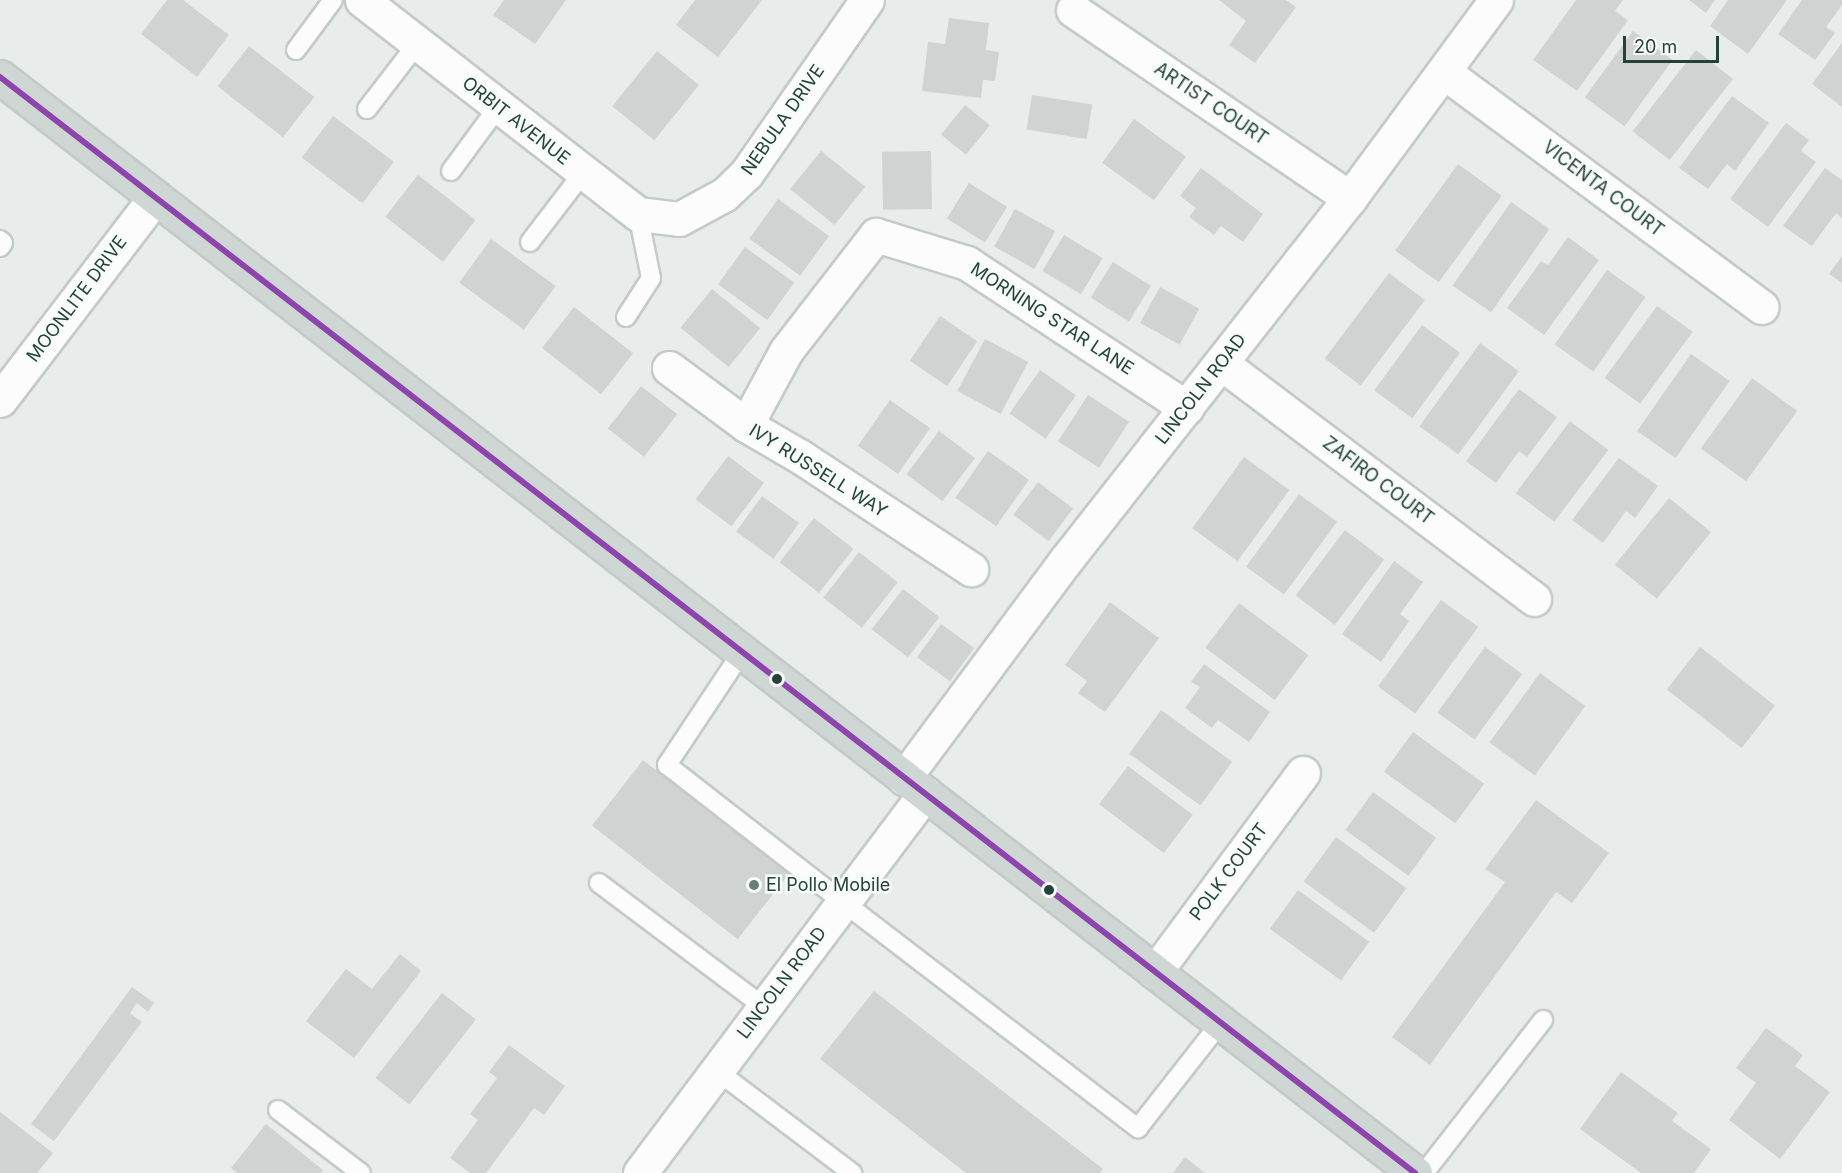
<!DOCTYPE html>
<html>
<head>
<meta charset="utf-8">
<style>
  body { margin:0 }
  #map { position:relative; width:1842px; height:1173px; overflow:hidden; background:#e8edeb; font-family:Inter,sans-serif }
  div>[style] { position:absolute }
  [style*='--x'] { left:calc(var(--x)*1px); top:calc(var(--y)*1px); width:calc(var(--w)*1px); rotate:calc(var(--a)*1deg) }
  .building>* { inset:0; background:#cfd4d2; transform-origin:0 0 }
  .roads { filter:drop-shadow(2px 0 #c5cac8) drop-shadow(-2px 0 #c5cac8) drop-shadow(0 2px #c5cac8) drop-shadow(0 -2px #c5cac8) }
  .lane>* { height:18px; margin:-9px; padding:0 9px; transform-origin:9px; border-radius:9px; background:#fcfcfc }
  .street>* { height:33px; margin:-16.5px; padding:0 16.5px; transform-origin:16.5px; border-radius:16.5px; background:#fcfcfc }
  .primary>* { height:33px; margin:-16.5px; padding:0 16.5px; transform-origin:16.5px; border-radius:16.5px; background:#cfd7d5 }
  .bus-1>* { height:6px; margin:-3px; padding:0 3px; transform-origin:3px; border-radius:3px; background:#8e44ad }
  .dots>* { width:16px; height:16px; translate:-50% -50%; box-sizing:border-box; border:3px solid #f7fbf9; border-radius:50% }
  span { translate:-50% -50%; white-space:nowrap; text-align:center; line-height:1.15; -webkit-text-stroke:5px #f7fbf9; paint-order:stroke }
  .street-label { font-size:18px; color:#24423a }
  .poi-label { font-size:18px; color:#24423a }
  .left { translate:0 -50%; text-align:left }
  .scale { position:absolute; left:1623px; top:36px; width:96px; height:27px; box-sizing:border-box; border:3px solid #24423a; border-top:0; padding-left:8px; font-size:18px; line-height:21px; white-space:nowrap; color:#24423a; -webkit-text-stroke:4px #f7fbf9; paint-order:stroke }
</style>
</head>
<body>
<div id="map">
  <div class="building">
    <div style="clip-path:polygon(167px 0,183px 0,229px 35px,197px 77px,141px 34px)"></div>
    <div style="clip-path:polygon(504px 0,566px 0,535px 44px,493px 15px)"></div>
    <div style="clip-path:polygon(695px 0,762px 0,718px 57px,676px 25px)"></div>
    <div style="clip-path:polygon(1219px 0,1286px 0,1296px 7px,1255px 63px,1229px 45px,1246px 21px)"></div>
    <div style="clip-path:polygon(1576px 0,1623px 0,1615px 11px,1628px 20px,1577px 91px,1533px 60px)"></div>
    <div style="clip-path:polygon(1689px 0,1715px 0,1706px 13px)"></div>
    <div style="clip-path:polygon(1728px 0,1787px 0,1748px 54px,1710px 26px)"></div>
    <div style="clip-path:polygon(1802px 0,1842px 0,1842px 5px,1826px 27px,1835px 33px,1815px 60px,1778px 34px)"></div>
    <div style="clip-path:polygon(949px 18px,989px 23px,986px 50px,999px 52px,995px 81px,983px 80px,981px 98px,922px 91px,928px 42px,945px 44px)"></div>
    <div style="left:1633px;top:31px;width:49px;height:82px;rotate:36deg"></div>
    <div style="clip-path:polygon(1842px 43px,1842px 107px,1812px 84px)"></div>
    <div style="left:249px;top:46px;width:83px;height:51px;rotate:38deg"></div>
    <div style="left:1696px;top:50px;width:47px;height:103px;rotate:38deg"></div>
    <div style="left:657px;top:51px;width:54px;height:71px;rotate:39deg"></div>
    <div style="left:1032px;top:95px;width:61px;height:35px;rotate:9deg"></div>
    <div style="clip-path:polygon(1732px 96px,1769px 123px,1735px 171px,1727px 164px,1708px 189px,1679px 168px)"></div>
    <div style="left:965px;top:105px;width:32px;height:38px;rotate:39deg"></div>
    <div style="left:333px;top:116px;width:76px;height:52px;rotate:37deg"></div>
    <div style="left:1134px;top:119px;width:64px;height:54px;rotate:36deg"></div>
    <div style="clip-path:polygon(1786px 123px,1809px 140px,1801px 151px,1816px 162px,1768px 227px,1730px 199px)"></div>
    <div style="left:821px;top:151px;width:57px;height:49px;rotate:39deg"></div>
    <div style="left:931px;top:151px;width:58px;height:49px;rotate:89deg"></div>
    <div style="left:1458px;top:164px;width:54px;height:107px;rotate:36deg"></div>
    <div style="clip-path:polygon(1201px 168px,1263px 214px,1243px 242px,1221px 226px,1214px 235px,1189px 217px,1196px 208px,1180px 196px)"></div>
    <div style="clip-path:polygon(1825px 168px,1842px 180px,1842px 218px,1836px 213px,1812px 246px,1783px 226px)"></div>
    <div style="left:418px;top:175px;width:73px;height:53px;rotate:38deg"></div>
    <div style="left:969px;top:183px;width:45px;height:42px;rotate:32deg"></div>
    <div style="left:778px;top:199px;width:63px;height:49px;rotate:36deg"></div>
    <div style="left:1511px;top:202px;width:47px;height:102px;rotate:35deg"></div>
    <div style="left:1015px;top:209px;width:46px;height:43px;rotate:29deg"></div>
    <div style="left:1064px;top:235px;width:45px;height:42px;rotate:31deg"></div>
    <div style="clip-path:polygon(1568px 237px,1599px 260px,1544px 335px,1507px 308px,1541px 261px,1548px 265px)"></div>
    <div style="left:491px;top:239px;width:80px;height:54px;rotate:36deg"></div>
    <div style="left:745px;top:247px;width:61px;height:46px;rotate:36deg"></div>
    <div style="clip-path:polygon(1842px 256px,1842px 283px,1829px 274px)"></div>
    <div style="left:1113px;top:262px;width:45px;height:42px;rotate:32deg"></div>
    <div style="left:1607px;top:270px;width:47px;height:91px;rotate:35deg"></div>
    <div style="left:1389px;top:273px;width:45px;height:107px;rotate:37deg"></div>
    <div style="left:1160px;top:287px;width:45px;height:41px;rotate:29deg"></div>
    <div style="left:712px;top:289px;width:62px;height:50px;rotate:39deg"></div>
    <div style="left:1657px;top:306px;width:44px;height:89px;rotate:36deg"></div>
    <div style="left:574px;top:307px;width:75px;height:52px;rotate:38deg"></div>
    <div style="left:940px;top:316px;width:45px;height:54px;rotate:34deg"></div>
    <div style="left:1422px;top:325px;width:47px;height:81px;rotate:36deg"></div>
    <div style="left:985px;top:339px;width:49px;height:59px;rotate:28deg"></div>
    <div style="left:1480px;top:343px;width:48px;height:103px;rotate:36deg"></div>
    <div style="left:1691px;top:354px;width:47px;height:94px;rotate:35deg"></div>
    <div style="left:1040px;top:370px;width:44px;height:53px;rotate:35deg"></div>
    <div style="left:1752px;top:378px;width:56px;height:87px;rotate:36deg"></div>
    <div style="left:641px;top:386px;width:46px;height:54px;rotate:38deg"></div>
    <div style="clip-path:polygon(1519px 389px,1557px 417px,1527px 457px,1519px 451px,1496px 483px,1466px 461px)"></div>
    <div style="left:1088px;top:395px;width:49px;height:55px;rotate:33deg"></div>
    <div style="left:890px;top:400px;width:49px;height:56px;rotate:35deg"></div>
    <div style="left:1570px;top:421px;width:48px;height:90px;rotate:37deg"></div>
    <div style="left:939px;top:431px;width:45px;height:54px;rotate:37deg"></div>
    <div style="left:988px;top:451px;width:50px;height:57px;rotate:35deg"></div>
    <div style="left:728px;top:456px;width:45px;height:54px;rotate:37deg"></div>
    <div style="left:1244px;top:457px;width:56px;height:88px;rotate:36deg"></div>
    <div style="clip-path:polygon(1619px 458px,1658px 486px,1635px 518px,1626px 511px,1603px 543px,1572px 520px)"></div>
    <div style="left:1038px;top:482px;width:44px;height:41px;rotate:37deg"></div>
    <div style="left:1299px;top:494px;width:47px;height:90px;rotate:36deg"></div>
    <div style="left:762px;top:496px;width:46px;height:44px;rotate:36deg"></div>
    <div style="left:1669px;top:498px;width:54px;height:86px;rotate:39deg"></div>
    <div style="left:814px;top:518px;width:50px;height:56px;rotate:38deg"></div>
    <div style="left:1345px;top:530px;width:49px;height:82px;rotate:37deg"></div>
    <div style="left:859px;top:552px;width:49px;height:58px;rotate:38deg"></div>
    <div style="clip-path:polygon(1394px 561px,1423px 582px,1400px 614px,1409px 621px,1381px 662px,1342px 634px)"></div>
    <div style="left:903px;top:589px;width:46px;height:51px;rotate:38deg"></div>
    <div style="left:1441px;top:600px;width:46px;height:107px;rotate:36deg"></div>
    <div style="clip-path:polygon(1110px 602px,1159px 638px,1105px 712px,1078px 693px,1087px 681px,1065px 665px)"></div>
    <div style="left:1239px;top:603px;width:87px;height:56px;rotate:37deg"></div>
    <div style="left:941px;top:624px;width:41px;height:41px;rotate:36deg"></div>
    <div style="left:1485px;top:647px;width:46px;height:81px;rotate:36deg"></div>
    <div style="left:1700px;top:647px;width:95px;height:54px;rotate:38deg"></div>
    <div style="clip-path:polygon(1204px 664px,1270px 712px,1249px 742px,1218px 720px,1212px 728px,1185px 708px,1200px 687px,1191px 682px)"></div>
    <div style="left:1540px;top:673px;width:56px;height:86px;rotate:36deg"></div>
    <div style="left:1161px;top:710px;width:88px;height:54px;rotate:36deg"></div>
    <div style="left:1413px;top:732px;width:88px;height:49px;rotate:36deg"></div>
    <div style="left:643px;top:760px;width:185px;height:83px;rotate:38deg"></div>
    <div style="left:1128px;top:766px;width:81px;height:48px;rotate:37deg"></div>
    <div style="left:1373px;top:792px;width:78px;height:47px;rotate:36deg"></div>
    <div style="clip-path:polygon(1536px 800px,1609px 853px,1572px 903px,1556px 892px,1430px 1065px,1392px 1037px,1505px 882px,1485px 869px)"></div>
    <div style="left:1336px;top:837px;width:87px;height:55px;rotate:36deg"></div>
    <div style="left:1298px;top:890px;width:88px;height:48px;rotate:36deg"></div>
    <div style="clip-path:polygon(400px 954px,421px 971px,354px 1058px,306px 1021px,346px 969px,372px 989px)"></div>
    <div style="clip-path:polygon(132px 987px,154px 1003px,148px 1012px,137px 1003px,130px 1013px,142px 1022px,54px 1141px,31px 1124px)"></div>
    <div style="clip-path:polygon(874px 991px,1103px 1169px,1100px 1173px,966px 1173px,820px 1059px)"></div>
    <div style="left:442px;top:993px;width:43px;height:108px;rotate:38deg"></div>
    <div style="clip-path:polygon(1766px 1028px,1803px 1055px,1795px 1066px,1830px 1092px,1780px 1159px,1729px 1120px,1756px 1083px,1736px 1068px)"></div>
    <div style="clip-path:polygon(509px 1045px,565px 1086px,544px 1115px,534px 1108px,486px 1173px,470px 1173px,450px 1158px,478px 1120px,470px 1114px,497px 1078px,489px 1072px)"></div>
    <div style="clip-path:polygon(1621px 1072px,1678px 1113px,1672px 1121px,1711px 1149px,1694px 1173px,1641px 1173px,1580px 1129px)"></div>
    <div style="clip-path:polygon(0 1112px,53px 1153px,37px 1173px,0 1173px)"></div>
    <div style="clip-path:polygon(266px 1124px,323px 1170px,321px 1173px,237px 1173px,231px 1168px)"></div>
    <div style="clip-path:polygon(1185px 1157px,1205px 1173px,1173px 1173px)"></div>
  </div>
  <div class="roads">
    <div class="lane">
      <div style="--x:296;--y:50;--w:62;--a:-53.5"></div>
      <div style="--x:367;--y:109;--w:82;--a:-52.4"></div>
      <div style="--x:451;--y:171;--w:79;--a:-53.7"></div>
      <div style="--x:0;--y:240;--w:4;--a:45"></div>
      <div style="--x:3;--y:243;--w:5;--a:127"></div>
      <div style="--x:530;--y:242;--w:87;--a:-52.5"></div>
      <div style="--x:626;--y:317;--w:46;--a:-57.3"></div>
      <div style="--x:651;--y:278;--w:65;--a:-101.5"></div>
      <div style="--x:742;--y:652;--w:136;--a:123.6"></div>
      <div style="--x:667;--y:765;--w:223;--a:37.9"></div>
      <div style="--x:843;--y:902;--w:372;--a:37.5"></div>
      <div style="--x:1138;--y:1128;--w:135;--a:-51.9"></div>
      <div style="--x:599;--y:883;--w:206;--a:36.9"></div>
      <div style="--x:716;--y:1070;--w:171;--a:37.1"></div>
      <div style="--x:278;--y:1110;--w:104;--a:37.2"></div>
      <div style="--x:1424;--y:1173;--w:194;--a:-52.1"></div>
    </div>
    <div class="street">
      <div style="--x:362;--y:0;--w:349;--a:37.8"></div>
      <div style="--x:638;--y:214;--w:41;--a:7"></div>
      <div style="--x:679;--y:219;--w:52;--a:-28.5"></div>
      <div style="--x:725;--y:194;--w:29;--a:-44"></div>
      <div style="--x:746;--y:174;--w:212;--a:-55.2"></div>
      <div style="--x:1073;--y:10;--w:335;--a:34.2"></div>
      <div style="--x:1444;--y:72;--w:395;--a:36.5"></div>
      <div style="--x:1221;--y:363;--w:392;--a:37"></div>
      <div style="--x:669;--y:368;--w:96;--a:36.5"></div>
      <div style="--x:746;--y:425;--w:64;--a:30.2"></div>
      <div style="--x:801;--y:457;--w:204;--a:33.4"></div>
      <div style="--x:0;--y:400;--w:255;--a:-52.6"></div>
      <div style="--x:746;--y:425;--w:84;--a:-61.6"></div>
      <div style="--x:786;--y:351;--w:147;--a:-52.2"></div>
      <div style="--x:876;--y:235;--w:95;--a:17.1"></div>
      <div style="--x:967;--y:263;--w:263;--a:33.4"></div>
      <div style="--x:904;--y:778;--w:272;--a:-53.4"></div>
      <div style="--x:1066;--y:560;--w:460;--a:-51.9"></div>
      <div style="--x:1350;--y:198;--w:246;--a:-53.6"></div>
      <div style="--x:1155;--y:972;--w:248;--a:-53.4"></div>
      <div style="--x:640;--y:1173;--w:475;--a:-53.1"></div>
    </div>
    <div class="primary">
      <div style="--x:0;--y:77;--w:1790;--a:37.76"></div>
    </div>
  </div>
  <div class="bus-1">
    <div style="--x:0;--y:77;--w:1790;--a:37.76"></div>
  </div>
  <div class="dots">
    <div style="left:777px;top:679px;background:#24423a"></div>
    <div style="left:754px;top:885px;background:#697e78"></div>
    <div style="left:1049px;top:890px;background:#24423a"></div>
  </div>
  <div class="street-label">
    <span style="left:1211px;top:104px;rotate:34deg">ARTIST COURT</span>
    <span style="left:783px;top:120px;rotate:-55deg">NEBULA DRIVE</span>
    <span style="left:516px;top:121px;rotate:38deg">ORBIT AVENUE</span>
    <span style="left:1603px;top:189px;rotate:37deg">VICENTA COURT</span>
    <span style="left:77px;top:299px;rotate:-53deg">MOONLITE DRIVE</span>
    <span style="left:1052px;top:319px;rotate:33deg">MORNING STAR LANE</span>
    <span style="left:1201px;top:389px;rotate:-52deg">LINCOLN ROAD</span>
    <span style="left:818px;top:471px;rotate:32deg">IVY RUSSELL WAY</span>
    <span style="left:1378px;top:481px;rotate:37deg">ZAFIRO COURT</span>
    <span style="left:1229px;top:872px;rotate:-53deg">POLK COURT</span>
    <span style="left:782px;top:983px;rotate:-53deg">LINCOLN ROAD</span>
  </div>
  <div class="poi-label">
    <span class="left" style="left:766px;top:885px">El Pollo Mobile</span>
  </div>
  <div class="scale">20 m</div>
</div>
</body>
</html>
